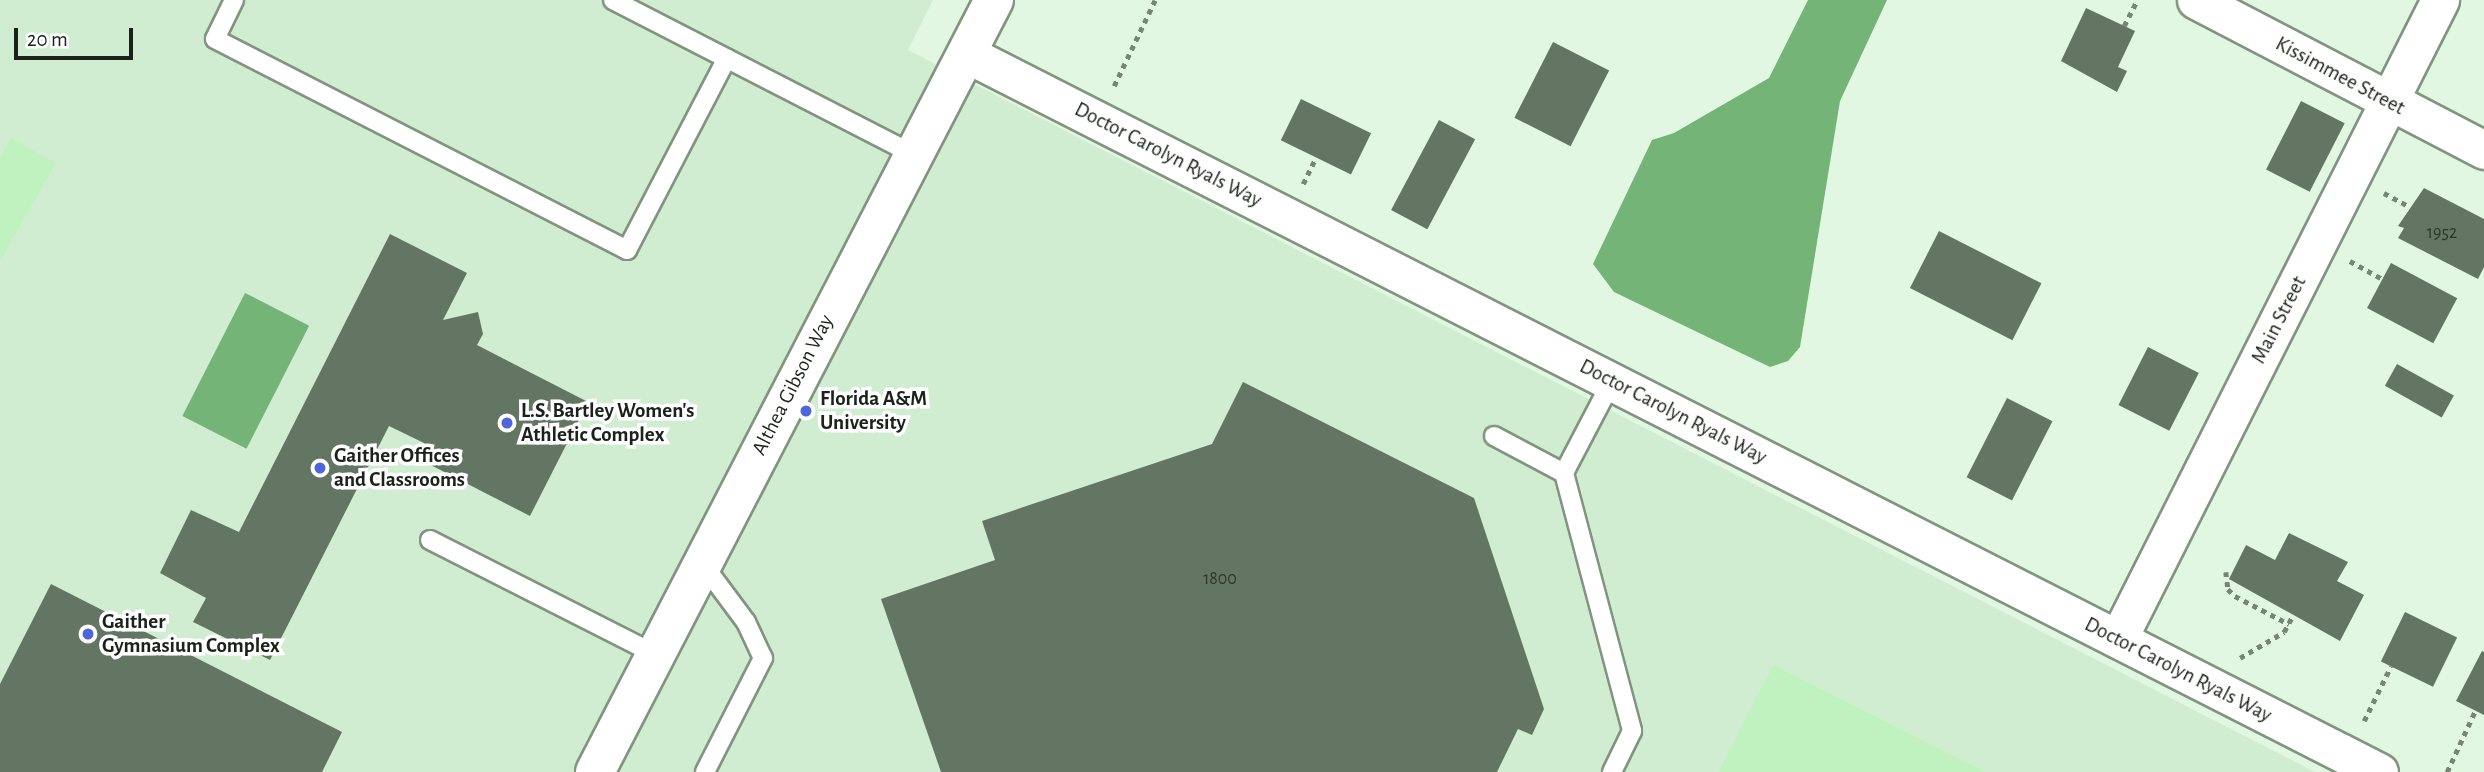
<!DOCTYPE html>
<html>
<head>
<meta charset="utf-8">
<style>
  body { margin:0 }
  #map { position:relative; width:2484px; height:772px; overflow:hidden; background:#e1f7e1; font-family:"Alegreya Sans",sans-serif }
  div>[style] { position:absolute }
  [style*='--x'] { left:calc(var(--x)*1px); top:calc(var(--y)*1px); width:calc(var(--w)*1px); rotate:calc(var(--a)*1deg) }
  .built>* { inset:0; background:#d1edd1 }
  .green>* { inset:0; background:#bff2bf }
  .water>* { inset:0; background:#74b476; transform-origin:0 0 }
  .building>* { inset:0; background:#637663; transform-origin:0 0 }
  .path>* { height:4.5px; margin-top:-2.25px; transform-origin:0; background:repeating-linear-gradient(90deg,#778577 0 5px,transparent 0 10px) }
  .roads { filter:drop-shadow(2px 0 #80947f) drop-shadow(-2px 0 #80947f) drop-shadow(0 2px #80947f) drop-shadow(0 -2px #80947f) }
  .lane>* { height:18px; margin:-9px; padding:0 9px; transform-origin:9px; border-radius:9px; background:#fff }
  .street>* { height:37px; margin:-18.5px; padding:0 18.5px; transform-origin:18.5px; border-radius:18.5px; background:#fff }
  .secondary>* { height:38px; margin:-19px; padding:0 19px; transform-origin:19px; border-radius:19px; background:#fff }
  .dots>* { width:19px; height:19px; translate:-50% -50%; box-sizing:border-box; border:4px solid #fff; border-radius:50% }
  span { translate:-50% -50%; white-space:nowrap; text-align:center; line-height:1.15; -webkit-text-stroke:7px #fff; paint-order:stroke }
  .number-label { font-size:18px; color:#2c372c }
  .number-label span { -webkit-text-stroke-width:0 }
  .street-label { font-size:21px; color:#1a221a }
  .poi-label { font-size:21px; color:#1a221a; font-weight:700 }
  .left { translate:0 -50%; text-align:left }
  .scale { position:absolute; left:14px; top:28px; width:119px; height:32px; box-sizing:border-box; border:4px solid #1a221a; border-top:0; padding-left:9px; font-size:21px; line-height:24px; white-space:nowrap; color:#1a221a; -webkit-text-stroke:5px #fff; paint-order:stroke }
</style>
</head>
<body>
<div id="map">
  <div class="built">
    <div style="clip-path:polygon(0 0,933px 0,908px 50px,2315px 772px,0 772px)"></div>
  </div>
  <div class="green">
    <div style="clip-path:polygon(11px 138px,56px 163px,0 261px,0 157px)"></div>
    <div style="clip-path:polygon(1773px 665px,1986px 772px,1719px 772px)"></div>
  </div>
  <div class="water">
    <div style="clip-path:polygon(1808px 0,1887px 0,1840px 101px,1800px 347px,1788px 361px,1770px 367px,1614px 292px,1593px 264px,1652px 140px,1674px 133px,1769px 78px)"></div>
    <div style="left:245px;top:293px;width:72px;height:138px;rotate:27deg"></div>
  </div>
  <div class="building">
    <div style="clip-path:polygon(2086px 8px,2135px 31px,2118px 67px,2127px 71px,2117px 92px,2061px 61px)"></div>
    <div style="left:1553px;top:42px;width:63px;height:85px;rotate:27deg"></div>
    <div style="left:1301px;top:99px;width:78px;height:46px;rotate:26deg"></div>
    <div style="left:2301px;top:101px;width:49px;height:77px;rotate:27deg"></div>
    <div style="left:1439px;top:120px;width:41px;height:102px;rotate:28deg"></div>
    <div style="clip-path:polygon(2424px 188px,2484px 219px,2484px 267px,2478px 279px,2398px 238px,2404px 228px,2398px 226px)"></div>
    <div style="left:1939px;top:231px;width:115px;height:64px;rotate:27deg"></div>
    <div style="clip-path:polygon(390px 234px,467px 273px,443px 320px,478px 312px,483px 334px,477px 345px,588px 402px,530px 516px,419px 459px,426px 444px,389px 426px,270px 660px,193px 622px,206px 598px,160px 573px,191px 510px,239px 532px)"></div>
    <div style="left:2391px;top:263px;width:75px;height:51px;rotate:28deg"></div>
    <div style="left:2148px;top:347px;width:57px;height:65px;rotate:27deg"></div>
    <div style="left:2397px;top:364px;width:65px;height:25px;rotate:29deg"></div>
    <div style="clip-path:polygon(1243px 382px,1474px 498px,1544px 709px,1532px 735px,1518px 729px,1497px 772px,941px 772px,881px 599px,995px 560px,982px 521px,1212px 444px)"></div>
    <div style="left:2007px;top:398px;width:51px;height:89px;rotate:27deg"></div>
    <div style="clip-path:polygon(2289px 533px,2348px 562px,2337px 581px,2364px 595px,2340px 641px,2229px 579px,2246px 545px,2275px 560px)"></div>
    <div style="clip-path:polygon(51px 584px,342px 732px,322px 772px,0 772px,0 684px)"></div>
    <div style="left:2405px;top:612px;width:58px;height:55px;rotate:26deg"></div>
    <div style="clip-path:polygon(2482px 651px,2484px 652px,2484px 715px,2456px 701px)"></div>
  </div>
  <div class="path">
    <div style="--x:2124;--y:26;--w:29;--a:-63"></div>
    <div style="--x:1114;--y:86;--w:95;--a:-64.5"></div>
    <div style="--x:1303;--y:184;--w:30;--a:-64"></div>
    <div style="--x:2384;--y:193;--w:27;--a:28"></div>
    <div style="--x:2350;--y:261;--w:38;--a:29"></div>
    <div style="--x:2226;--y:572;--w:17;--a:83"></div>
    <div style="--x:2228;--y:589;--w:10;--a:45"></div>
    <div style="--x:2235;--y:596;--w:61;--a:27.4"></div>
    <div style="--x:2240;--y:658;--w:51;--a:-30.6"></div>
    <div style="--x:2284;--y:632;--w:17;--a:-62"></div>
    <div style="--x:2364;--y:721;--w:61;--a:-63.9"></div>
    <div style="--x:2447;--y:772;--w:67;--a:-65.3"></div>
  </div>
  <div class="roads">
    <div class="lane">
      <div style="--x:234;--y:0;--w:43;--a:116"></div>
      <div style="--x:215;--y:39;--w:463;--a:27.1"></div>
      <div style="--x:627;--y:250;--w:216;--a:-62.5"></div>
      <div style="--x:613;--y:0;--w:339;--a:27.2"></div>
      <div style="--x:1612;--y:381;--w:104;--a:117.6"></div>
      <div style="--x:1564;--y:473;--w:267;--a:75.2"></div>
      <div style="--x:1632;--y:731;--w:46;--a:116"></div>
      <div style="--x:1494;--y:436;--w:79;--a:27.9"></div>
      <div style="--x:430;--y:540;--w:252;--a:26.9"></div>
      <div style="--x:702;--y:563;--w:74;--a:53.3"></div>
      <div style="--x:746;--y:622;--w:40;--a:65"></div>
      <div style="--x:763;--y:658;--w:128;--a:117"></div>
    </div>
    <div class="street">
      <div style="--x:2196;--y:0;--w:325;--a:27.5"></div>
      <div style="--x:967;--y:54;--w:1584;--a:26.95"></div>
      <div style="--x:2118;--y:639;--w:716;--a:-63.26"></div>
    </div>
    <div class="secondary">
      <div style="--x:595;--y:772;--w:869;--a:-62.67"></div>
    </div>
  </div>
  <div class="dots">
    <div style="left:806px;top:411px;background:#5165db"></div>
    <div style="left:507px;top:423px;background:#5165db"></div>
    <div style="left:320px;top:468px;background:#5165db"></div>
    <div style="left:88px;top:634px;background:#5165db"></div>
  </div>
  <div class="number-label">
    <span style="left:2442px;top:233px">1952</span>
    <span style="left:1220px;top:579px">1800</span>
  </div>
  <div class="street-label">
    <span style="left:2340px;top:76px;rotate:28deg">Kissimmee Street</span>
    <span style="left:1168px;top:155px;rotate:27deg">Doctor Carolyn Ryals Way</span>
    <span style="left:2279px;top:320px;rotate:-63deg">Main Street</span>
    <span style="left:793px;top:385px;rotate:-63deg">Althea Gibson Way</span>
    <span style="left:1673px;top:412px;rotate:27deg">Doctor Carolyn Ryals Way</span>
    <span style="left:2178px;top:670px;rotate:27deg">Doctor Carolyn Ryals Way</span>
  </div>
  <div class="poi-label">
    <span class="left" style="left:820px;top:411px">Florida A&amp;M<br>University</span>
    <span class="left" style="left:521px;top:423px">L.S. Bartley Women's<br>Athletic Complex</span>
    <span class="left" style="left:334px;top:468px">Gaither Offices<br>and Classrooms</span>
    <span class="left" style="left:102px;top:634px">Gaither<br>Gymnasium Complex</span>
  </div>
  <div class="scale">20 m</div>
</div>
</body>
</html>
